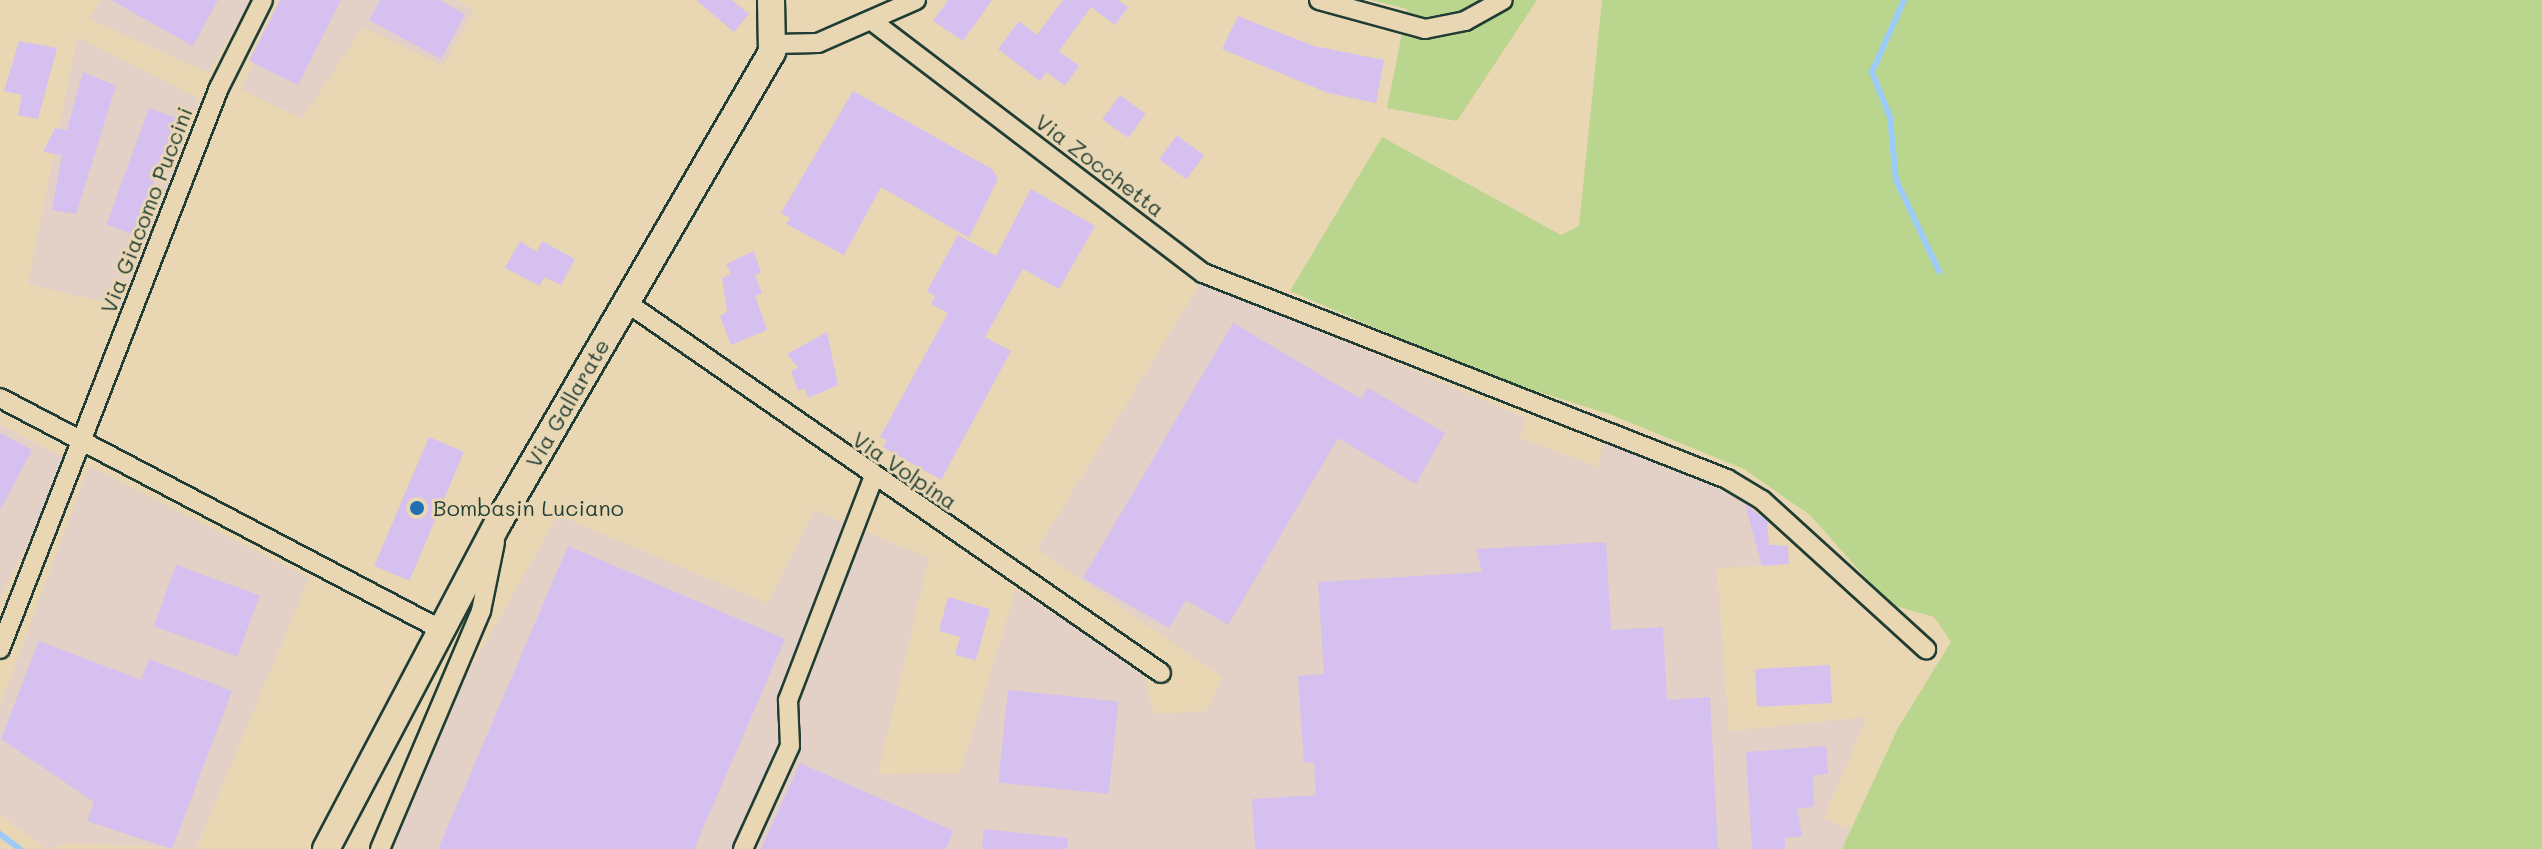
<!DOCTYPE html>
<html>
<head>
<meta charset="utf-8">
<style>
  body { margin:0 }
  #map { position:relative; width:2542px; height:849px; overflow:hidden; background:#e9d7b4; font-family:Mali,sans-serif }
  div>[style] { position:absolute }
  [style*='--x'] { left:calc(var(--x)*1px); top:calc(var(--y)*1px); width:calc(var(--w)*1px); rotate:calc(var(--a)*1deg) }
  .built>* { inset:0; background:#e3d0c6 }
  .green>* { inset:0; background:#bad68e }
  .stream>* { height:6px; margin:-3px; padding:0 3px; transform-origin:3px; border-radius:3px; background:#9dcbf8 }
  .building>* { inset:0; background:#d5c0f0; transform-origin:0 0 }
  .roads { filter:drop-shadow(2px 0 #1f3d34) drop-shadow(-2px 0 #1f3d34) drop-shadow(0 2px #1f3d34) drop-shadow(0 -2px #1f3d34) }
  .street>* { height:18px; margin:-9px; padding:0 9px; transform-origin:9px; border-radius:9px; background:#e9d7b4 }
  .secondary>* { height:26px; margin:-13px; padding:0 13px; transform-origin:13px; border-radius:13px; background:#e9d7b4 }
  .dots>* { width:22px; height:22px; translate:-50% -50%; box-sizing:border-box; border:4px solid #e9d7b4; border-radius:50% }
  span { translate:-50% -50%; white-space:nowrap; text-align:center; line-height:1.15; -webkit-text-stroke:6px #e9d7b4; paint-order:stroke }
  .street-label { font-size:22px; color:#1f3d34 }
  .poi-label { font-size:22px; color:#1f3d34 }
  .left { translate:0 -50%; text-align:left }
</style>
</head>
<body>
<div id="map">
  <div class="built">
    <div style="clip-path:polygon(101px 0,250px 0,209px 73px,89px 19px)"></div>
    <div style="clip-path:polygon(280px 0,456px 0,474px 11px,443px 66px,363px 27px,302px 119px,241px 89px)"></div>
    <div style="clip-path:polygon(77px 37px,199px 99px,124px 307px,28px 284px)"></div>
    <div style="clip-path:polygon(1201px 282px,1526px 418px,1519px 438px,1598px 467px,1604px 436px,1729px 486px,1745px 504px,1762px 566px,1717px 568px,1729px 731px,1867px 717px,1824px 818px,1850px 830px,1842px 849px,392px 849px,463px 682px,558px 515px,767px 603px,814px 510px,929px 558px,878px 774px,960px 773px,1016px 589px,1143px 672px,1154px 714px,1206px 711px,1222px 677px,1037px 549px)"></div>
    <div style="clip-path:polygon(0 424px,68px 460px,0 600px)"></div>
    <div style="clip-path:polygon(89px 466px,309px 578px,196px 849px,68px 843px,46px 849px,0 814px,0 706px)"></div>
  </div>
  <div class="green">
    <div style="clip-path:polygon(1371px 0,1537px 0,1457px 121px,1387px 108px,1407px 9px)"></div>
    <div style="clip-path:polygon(1602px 0,2542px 0,2542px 849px,1842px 849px,1898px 728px,1951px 642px,1934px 617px,1889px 604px,1810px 515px,1744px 469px,1609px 414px,1488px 376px,1290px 291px,1382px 137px,1561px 235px,1579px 226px)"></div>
  </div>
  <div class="stream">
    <div style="--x:1904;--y:0;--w:79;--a:114"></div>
    <div style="--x:1872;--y:72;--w:48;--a:68.2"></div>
    <div style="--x:1890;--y:117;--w:63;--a:84.6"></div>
    <div style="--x:1896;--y:180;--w:101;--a:64.7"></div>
    <div style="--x:0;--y:834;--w:25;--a:37"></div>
  </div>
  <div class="building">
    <div style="clip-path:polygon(111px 0,218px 0,193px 46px)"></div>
    <div style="clip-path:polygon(280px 0,341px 0,298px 85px,249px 61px)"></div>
    <div style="clip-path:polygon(380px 0,439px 0,465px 14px,441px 59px,369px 20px)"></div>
    <div style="clip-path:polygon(696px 0,732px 0,749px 14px,734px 32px)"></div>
    <div style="clip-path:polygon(948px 0,992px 0,963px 41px,933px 21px)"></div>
    <div style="clip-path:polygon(1063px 0,1118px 0,1128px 7px,1115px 25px,1091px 7px,1059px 51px,1079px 66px,1065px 86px,1046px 72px,1040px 81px,998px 49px,1019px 21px,1037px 35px)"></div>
    <div style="clip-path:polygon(1238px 16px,1314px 46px,1384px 60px,1376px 103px,1328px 93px,1222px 49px)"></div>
    <div style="clip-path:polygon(19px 41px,57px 48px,38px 119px,18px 115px,22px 95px,4px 91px)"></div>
    <div style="clip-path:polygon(83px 72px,116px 86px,76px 214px,52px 210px,62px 155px,43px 152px,55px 128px,67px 130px)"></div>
    <div style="clip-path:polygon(853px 91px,992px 169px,998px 179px,969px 238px,881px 187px,844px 255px,786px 224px,790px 218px,781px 213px)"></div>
    <div style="left:1120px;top:95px;width:32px;height:30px;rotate:36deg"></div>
    <div style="left:149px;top:108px;width:30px;height:124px;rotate:20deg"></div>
    <div style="left:1177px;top:135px;width:34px;height:30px;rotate:37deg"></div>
    <div style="clip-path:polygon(1031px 189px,1095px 226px,1059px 289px,1023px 269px,985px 337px,1011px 351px,941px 480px,883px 447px,887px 440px,880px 437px,948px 313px,931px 304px,935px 296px,927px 291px,958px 235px,996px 256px)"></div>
    <div style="clip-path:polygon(520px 241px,537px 252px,542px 241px,575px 259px,561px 285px,544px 277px,540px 286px,505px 268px)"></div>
    <div style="clip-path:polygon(754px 251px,761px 272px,755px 275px,762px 293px,755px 296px,767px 330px,731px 345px,720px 316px,727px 312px,722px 278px,731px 274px,726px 264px)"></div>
    <div style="clip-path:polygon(1233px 323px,1361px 399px,1368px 388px,1445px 433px,1416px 484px,1338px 438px,1228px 625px,1186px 600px,1169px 628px,1083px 578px)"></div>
    <div style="clip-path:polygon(827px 332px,838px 385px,808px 398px,805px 388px,798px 391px,791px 371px,798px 368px,787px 354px)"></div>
    <div style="clip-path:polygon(0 433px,32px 450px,0 510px)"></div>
    <div style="left:429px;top:437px;width:38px;height:140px;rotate:23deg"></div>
    <div style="clip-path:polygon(1745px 504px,1767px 521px,1769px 545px,1788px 546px,1789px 564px,1762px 566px)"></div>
    <div style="clip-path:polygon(1606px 542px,1611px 630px,1663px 627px,1667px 700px,1710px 697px,1718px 849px,1255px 849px,1252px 799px,1316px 795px,1314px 762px,1304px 763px,1298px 676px,1324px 674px,1318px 582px,1482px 572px,1476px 549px)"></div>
    <div style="clip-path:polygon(568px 546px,785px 639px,694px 849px,438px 849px)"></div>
    <div style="left:176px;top:565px;width:89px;height:65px;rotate:20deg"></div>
    <div style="clip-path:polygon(948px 597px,990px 609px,976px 660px,955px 655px,960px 637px,939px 631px)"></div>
    <div style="clip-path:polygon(39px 641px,141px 680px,149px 659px,232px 691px,172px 849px,87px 821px,94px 802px,1px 739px)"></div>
    <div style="left:1830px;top:665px;width:38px;height:75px;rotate:87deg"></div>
    <div style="left:1008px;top:690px;width:111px;height:93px;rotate:6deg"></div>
    <div style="clip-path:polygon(1826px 746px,1828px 774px,1813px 775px,1814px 807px,1797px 808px,1802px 836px,1785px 838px,1785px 849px,1752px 849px,1746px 752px)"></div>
    <div style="clip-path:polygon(800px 763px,954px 831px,946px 849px,761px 849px)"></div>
    <div style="clip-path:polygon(984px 829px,1068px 838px,1067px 849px,982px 849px)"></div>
  </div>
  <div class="roads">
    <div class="street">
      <div style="--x:1319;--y:0;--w:110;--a:15.3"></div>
      <div style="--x:1425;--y:29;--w:41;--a:-11.3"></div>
      <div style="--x:1465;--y:21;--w:43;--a:-28.9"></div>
      <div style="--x:876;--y:24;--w:411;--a:37.3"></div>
      <div style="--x:1203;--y:273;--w:563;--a:21.46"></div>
      <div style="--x:1727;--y:479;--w:41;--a:31"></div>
      <div style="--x:1762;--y:500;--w:222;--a:42.3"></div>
      <div style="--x:776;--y:44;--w:42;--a:-1.4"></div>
      <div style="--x:818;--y:43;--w:107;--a:-23.7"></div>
      <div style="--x:626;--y:302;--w:651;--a:34.74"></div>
      <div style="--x:0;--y:398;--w:497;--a:27.7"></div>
      <div style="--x:0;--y:649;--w:602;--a:-68.68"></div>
      <div style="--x:219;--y:88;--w:98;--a:-63.4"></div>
      <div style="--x:380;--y:849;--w:259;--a:-67"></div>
      <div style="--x:481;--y:611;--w:70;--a:-78.5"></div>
      <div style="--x:743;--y:849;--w:113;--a:-65.5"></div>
      <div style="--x:790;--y:746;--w:46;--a:-92.5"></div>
      <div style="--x:788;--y:700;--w:238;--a:-69"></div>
    </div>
    <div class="secondary">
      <div style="--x:326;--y:849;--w:369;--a:-62.2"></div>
      <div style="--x:498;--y:523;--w:545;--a:-59.81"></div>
      <div style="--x:772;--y:52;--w:52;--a:-91.1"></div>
    </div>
  </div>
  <div class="dots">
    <div style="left:417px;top:508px;background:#1f6fb2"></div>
  </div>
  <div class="street-label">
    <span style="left:1100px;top:165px;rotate:37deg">Via Zocchetta</span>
    <span style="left:146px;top:210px;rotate:-69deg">Via Giacomo Puccini</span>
    <span style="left:567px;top:403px;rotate:-60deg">Via Gallarate</span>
    <span style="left:905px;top:470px;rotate:34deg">Via Volpina</span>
  </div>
  <div class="poi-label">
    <span class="left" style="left:433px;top:508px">Bombasin Luciano</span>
  </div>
</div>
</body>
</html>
